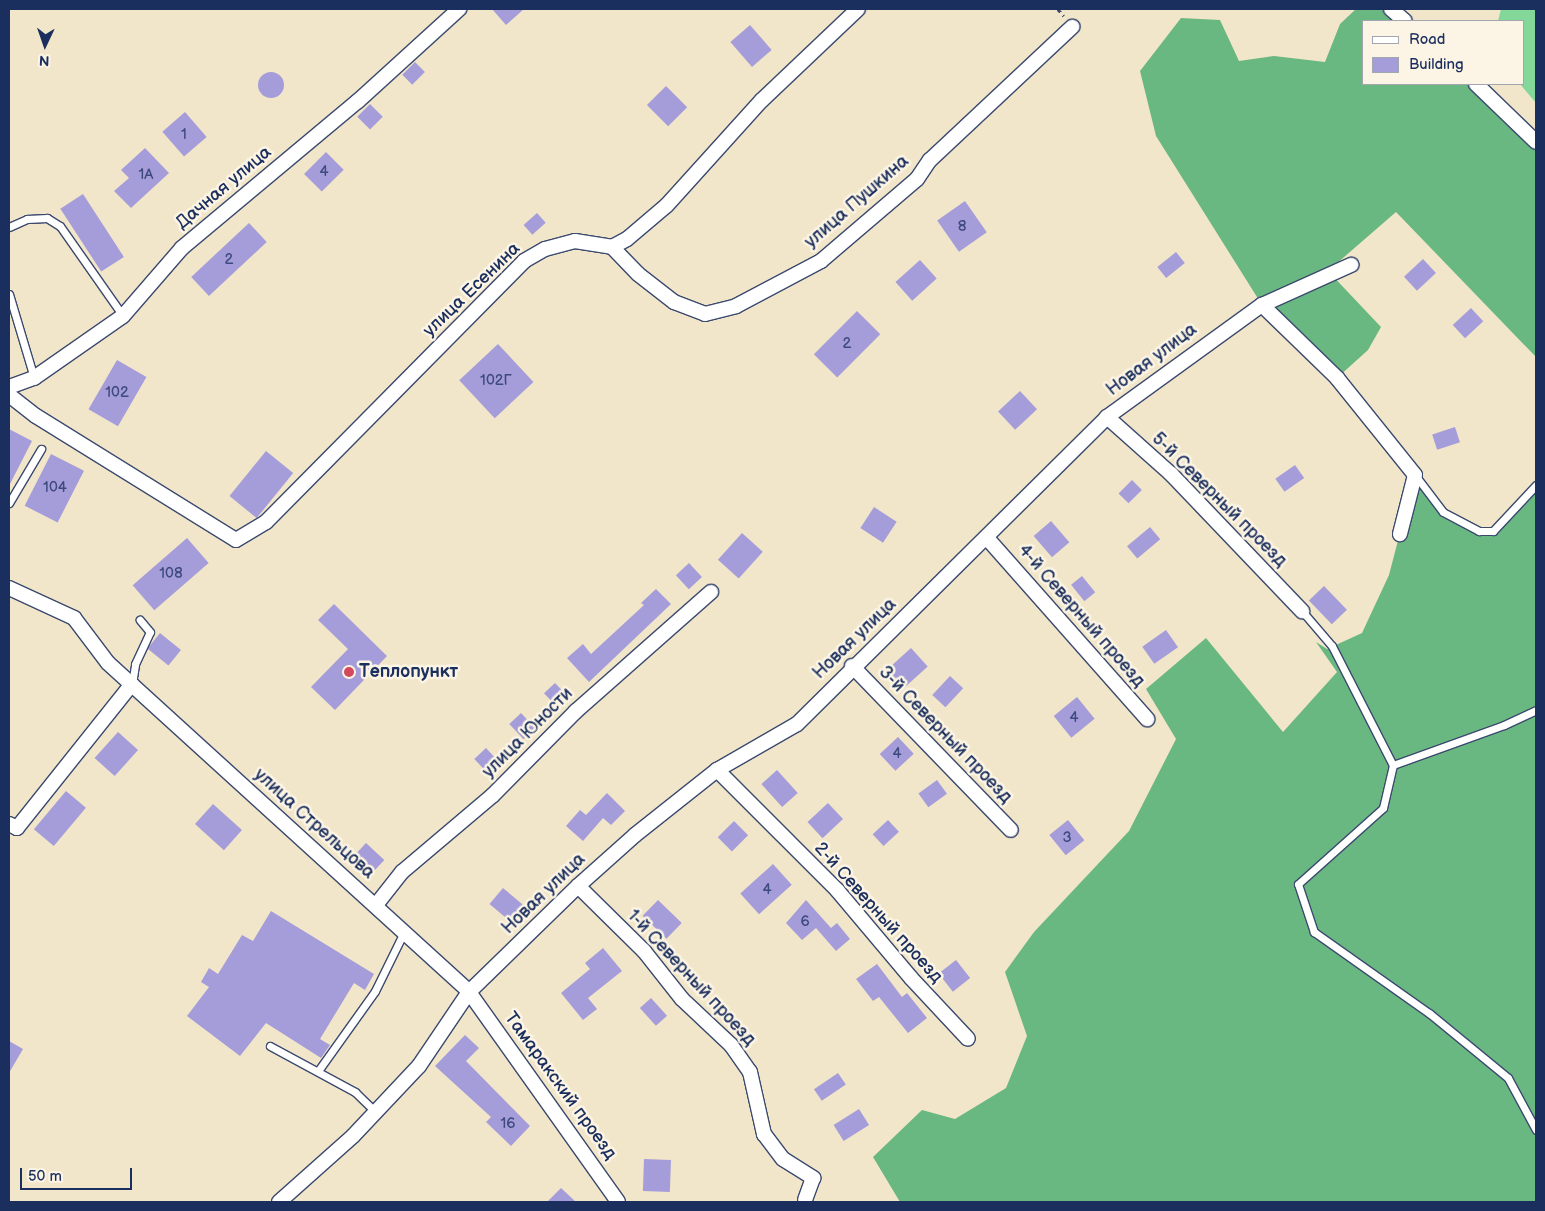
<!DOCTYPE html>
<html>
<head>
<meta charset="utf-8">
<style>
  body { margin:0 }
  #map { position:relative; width:1545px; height:1211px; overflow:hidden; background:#f2e6ca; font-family:"Balsamiq Sans",sans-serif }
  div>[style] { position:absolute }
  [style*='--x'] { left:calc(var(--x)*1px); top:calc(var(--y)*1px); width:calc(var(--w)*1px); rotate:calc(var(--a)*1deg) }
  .green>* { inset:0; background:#83d799 }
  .forest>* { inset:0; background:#6ab881 }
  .building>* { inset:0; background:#a59dd9; transform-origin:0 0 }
  .round { border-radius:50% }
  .path>* { height:2.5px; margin-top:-1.25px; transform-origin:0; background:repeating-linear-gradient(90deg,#3b4a6e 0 4px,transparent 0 8px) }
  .roads { filter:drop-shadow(1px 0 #3b4a6e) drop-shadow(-1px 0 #3b4a6e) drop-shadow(0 1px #3b4a6e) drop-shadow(0 -1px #3b4a6e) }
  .service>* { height:7px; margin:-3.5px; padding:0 3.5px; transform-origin:3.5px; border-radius:3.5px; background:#fff }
  .minor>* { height:14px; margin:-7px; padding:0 7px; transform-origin:7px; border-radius:7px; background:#fff }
  .dots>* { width:14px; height:14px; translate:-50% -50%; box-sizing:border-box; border:2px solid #fcf5e5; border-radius:50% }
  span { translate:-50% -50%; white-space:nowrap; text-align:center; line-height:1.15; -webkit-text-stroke:5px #fcf5e5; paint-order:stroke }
  .number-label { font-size:15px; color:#3e4a7d }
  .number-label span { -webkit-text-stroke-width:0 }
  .street-label { font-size:18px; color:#1b2f5e }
  .poi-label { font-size:18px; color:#1b2f5e; font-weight:700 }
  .left { translate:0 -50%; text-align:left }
  .frame { position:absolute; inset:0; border:10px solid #1b2f5e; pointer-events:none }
  .legend { position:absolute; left:1362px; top:20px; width:162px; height:65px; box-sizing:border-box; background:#fcf5e5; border:1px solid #a2a6af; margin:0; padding:6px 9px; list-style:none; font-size:15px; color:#1b2f5e }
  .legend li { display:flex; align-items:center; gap:10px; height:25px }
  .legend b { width:25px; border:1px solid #a2a6af }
  .north { position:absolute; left:20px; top:20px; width:50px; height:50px; -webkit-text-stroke:4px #fcf5e5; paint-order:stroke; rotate:183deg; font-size:14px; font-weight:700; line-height:20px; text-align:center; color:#1b2f5e }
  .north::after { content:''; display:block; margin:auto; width:18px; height:22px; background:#1b2f5e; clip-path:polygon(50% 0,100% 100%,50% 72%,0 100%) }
  .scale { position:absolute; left:20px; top:1168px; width:112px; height:22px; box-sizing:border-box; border:2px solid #1b2f5e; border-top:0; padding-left:6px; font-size:15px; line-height:18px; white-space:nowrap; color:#1b2f5e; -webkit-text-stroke:4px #fcf5e5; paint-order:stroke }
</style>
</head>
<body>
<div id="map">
  <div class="green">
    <div style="clip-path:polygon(1501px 9px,1536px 9px,1536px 103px,1520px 84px,1524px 84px,1524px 21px,1498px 21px)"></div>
  </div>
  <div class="forest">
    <div style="clip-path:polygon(1356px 9px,1391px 9px,1405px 21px,1364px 21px,1364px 84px,1476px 84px,1536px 142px,1536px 357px,1396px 212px,1328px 271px,1381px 327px,1368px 350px,1337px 378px,1262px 305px,1156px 136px,1140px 71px,1181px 18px,1220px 20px,1239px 61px,1274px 56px,1325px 62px,1340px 24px)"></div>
    <div style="clip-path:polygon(1415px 475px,1443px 512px,1479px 531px,1493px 531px,1536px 485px,1536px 1202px,900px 1202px,873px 1157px,922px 1110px,955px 1119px,1006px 1088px,1027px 1036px,1005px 972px,1034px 932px,1129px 831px,1176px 739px,1146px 689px,1206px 638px,1283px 732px,1337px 672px,1316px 642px,1327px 649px,1362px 633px,1389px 575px)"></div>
  </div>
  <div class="building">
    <div style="clip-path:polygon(492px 9px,524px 9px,506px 25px)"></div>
    <div style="left:750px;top:25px;width:33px;height:26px;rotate:49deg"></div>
    <div style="left:415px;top:62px;width:14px;height:18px;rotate:45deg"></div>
    <div class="round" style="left:258px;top:72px;width:26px;height:26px"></div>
    <div style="left:666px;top:86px;width:30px;height:27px;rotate:45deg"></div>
    <div style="left:370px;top:104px;width:18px;height:18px;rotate:45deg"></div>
    <div style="left:185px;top:112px;width:33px;height:30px;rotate:49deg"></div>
    <div style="clip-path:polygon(145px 148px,169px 173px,131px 208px,114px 191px,129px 178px,121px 170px)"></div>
    <div style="left:326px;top:152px;width:25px;height:31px;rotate:45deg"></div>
    <div style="left:83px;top:194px;width:75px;height:27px;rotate:57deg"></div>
    <div style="left:965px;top:201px;width:38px;height:34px;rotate:55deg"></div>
    <div style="left:537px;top:213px;width:13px;height:18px;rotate:48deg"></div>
    <div style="left:249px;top:223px;width:26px;height:79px;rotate:47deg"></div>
    <div style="left:1176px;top:252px;width:14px;height:24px;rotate:51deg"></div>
    <div style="left:1423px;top:259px;width:19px;height:26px;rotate:47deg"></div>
    <div style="left:920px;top:260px;width:25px;height:33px;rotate:48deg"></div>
    <div style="left:1471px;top:308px;width:18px;height:25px;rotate:47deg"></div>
    <div style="left:857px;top:311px;width:33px;height:61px;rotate:45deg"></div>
    <div style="left:498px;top:344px;width:52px;height:53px;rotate:47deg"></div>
    <div style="left:117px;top:360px;width:34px;height:57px;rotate:30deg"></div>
    <div style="left:1020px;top:391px;width:25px;height:30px;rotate:47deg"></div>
    <div style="left:1455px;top:427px;width:16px;height:24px;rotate:72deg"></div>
    <div style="clip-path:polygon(9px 429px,32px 441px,9px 486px)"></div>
    <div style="left:266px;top:451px;width:35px;height:58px;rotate:39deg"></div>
    <div style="left:51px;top:454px;width:37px;height:58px;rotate:27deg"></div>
    <div style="left:1295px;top:465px;width:16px;height:24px;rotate:55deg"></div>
    <div style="left:1132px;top:480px;width:14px;height:19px;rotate:45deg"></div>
    <div style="left:874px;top:507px;width:27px;height:25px;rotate:33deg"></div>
    <div style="left:1051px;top:521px;width:28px;height:23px;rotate:49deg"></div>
    <div style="left:1150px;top:527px;width:16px;height:30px;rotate:50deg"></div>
    <div style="left:742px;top:533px;width:28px;height:36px;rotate:42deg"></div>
    <div style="left:187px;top:538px;width:33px;height:72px;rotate:49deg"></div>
    <div style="left:689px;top:563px;width:19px;height:18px;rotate:47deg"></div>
    <div style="left:1082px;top:576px;width:21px;height:14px;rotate:51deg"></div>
    <div style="left:1324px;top:586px;width:33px;height:21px;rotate:46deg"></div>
    <div style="clip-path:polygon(656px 589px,671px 604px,589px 682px,567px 658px,583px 644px,591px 654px,644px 605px,641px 603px)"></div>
    <div style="clip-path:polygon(334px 604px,387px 656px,335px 710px,311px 687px,348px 649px,318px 620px)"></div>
    <div style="left:1166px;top:630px;width:21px;height:29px;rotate:55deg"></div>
    <div style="left:160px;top:633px;width:27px;height:20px;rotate:39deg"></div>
    <div style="left:911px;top:648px;width:25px;height:32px;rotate:48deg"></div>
    <div style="left:950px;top:676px;width:18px;height:26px;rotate:43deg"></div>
    <div style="left:555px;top:683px;width:21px;height:15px;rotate:47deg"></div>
    <div style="left:1077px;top:697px;width:28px;height:30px;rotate:51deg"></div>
    <div style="left:521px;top:713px;width:21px;height:16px;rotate:47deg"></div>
    <div style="left:118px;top:732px;width:27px;height:35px;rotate:42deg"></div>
    <div style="left:898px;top:737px;width:23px;height:25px;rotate:47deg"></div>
    <div style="left:486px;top:748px;width:19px;height:16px;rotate:47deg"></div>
    <div style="left:777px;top:770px;width:31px;height:21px;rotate:48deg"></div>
    <div style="left:937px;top:780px;width:17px;height:23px;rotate:54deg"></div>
    <div style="left:66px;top:791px;width:26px;height:50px;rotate:40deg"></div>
    <div style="clip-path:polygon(607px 793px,625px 811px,611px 825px,603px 818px,583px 841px,566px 826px,580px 810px,586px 815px)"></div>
    <div style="left:828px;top:803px;width:22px;height:28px;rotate:47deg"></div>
    <div style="left:213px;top:804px;width:39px;height:27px;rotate:42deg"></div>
    <div style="left:888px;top:820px;width:16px;height:21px;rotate:47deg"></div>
    <div style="left:1068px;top:820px;width:26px;height:24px;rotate:51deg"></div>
    <div style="left:734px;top:821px;width:20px;height:23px;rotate:45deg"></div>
    <div style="left:366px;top:843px;width:25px;height:17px;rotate:43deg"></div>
    <div style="left:773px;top:864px;width:28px;height:44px;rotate:48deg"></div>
    <div style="left:503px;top:888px;width:26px;height:21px;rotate:40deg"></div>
    <div style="left:658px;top:900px;width:33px;height:22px;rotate:44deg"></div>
    <div style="clip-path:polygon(806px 900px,831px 928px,837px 923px,850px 939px,836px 951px,816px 928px,802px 940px,786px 923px)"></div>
    <div style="clip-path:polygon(271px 911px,374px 974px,365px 990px,354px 983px,320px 1039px,330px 1045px,321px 1058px,266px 1023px,240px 1056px,187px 1016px,209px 987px,201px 982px,209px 968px,218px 974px,242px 935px,253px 941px)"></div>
    <div style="clip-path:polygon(603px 948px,622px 971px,588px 998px,597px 1009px,583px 1020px,561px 993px,590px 969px,585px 963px)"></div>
    <div style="left:956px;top:960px;width:23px;height:22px;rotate:52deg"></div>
    <div style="clip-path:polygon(877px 964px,902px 997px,907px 993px,927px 1018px,908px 1033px,879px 997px,873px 1001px,856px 979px)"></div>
    <div style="left:651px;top:998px;width:24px;height:15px;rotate:48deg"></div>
    <div style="clip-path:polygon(465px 1035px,479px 1048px,466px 1061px,530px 1126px,511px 1146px,486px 1122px,491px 1117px,435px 1066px)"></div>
    <div style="clip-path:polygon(9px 1041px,23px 1049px,9px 1073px)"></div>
    <div style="left:838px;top:1073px;width:14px;height:29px;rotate:56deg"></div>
    <div style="left:859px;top:1109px;width:19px;height:30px;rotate:58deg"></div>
    <div style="left:644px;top:1159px;width:27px;height:32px;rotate:2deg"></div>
    <div style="clip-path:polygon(561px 1188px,576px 1202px,547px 1202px)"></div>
  </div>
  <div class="path">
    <div style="--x:1058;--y:9;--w:9;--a:49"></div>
  </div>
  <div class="roads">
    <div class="service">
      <div style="--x:9;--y:227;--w:20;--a:-24"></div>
      <div style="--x:27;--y:219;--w:20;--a:-3"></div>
      <div style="--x:47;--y:218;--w:15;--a:32"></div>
      <div style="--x:60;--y:226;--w:110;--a:55"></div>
      <div style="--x:9;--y:294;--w:88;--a:73.4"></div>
      <div style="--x:1415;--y:475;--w:46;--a:52.9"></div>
      <div style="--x:1443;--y:512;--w:41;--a:27.8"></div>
      <div style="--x:1479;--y:531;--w:14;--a:0"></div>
      <div style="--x:1493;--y:531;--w:63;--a:-46.9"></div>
      <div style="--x:9;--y:503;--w:63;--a:-59.3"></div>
      <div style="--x:1302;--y:611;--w:46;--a:49.4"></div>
      <div style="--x:1332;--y:646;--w:134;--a:62.9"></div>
      <div style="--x:1393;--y:765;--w:44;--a:103.1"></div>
      <div style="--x:1383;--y:808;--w:114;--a:138.2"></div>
      <div style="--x:1298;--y:884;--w:51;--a:71.6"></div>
      <div style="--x:1314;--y:932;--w:141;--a:35.2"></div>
      <div style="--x:1429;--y:1013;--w:102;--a:39.4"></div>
      <div style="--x:1508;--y:1078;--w:59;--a:61.7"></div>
      <div style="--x:132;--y:684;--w:20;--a:-81"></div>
      <div style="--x:135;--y:664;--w:35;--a:-65"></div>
      <div style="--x:150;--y:632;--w:16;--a:-130"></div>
      <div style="--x:1393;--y:765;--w:118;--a:-19.8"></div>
      <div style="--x:1504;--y:725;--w:35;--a:-25"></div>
      <div style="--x:270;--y:1046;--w:97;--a:28.4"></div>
      <div style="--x:355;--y:1092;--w:29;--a:44"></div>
      <div style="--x:318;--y:1071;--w:98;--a:-54.5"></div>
      <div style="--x:375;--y:991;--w:66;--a:-63.8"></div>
    </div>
    <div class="minor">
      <div style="--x:1391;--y:9;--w:18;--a:41"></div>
      <div style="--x:1476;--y:84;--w:83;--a:44"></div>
      <div style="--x:612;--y:247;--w:37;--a:46"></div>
      <div style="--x:638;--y:274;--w:46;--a:37.9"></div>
      <div style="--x:674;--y:302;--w:33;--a:21"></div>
      <div style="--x:705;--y:314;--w:32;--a:-14"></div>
      <div style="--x:736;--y:306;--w:96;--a:-27.9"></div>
      <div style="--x:821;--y:261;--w:126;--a:-40.5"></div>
      <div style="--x:917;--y:179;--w:23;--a:-56"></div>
      <div style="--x:930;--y:160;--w:195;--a:-43.1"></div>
      <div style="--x:1262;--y:305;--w:105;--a:44.2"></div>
      <div style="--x:1337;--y:378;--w:124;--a:51.2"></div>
      <div style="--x:1415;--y:475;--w:61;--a:104.3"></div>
      <div style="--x:9;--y:387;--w:27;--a:-20"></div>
      <div style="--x:34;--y:378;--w:108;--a:-34.9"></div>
      <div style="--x:123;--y:316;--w:90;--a:-49.1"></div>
      <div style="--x:182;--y:248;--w:229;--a:-39.9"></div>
      <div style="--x:358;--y:101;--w:137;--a:-42.3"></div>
      <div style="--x:9;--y:395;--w:34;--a:38"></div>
      <div style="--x:36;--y:416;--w:235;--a:31.8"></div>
      <div style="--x:236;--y:540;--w:35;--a:-31"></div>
      <div style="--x:266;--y:522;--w:367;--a:-45.3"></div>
      <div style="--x:524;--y:261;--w:24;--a:-30"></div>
      <div style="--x:545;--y:249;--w:31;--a:-15"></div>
      <div style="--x:575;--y:241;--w:37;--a:9"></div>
      <div style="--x:612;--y:247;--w:17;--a:-28"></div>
      <div style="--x:627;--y:239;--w:52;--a:-40.4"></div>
      <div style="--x:667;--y:205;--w:142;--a:-47.9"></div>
      <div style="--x:762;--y:100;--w:132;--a:-43.5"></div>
      <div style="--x:1107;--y:417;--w:86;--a:41.7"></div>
      <div style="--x:1171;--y:474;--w:190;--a:46.3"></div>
      <div style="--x:987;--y:538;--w:242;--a:48.5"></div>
      <div style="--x:9;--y:588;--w:72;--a:24.8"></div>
      <div style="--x:74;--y:618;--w:56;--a:52.9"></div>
      <div style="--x:108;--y:663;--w:488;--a:42.3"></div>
      <div style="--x:469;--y:992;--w:257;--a:54.6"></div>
      <div style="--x:852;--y:666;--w:228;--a:45.9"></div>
      <div style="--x:717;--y:770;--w:170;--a:45"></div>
      <div style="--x:837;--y:890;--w:115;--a:49.9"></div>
      <div style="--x:911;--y:978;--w:83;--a:46.9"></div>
      <div style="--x:9;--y:824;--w:9;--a:27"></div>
      <div style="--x:17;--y:828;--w:184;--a:-51.4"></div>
      <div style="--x:578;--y:886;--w:93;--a:44.6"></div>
      <div style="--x:644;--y:951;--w:61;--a:51.6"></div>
      <div style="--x:682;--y:999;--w:67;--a:43.2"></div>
      <div style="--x:731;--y:1045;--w:33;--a:55"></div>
      <div style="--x:750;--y:1072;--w:64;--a:77.3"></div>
      <div style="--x:764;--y:1134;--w:31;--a:53"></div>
      <div style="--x:783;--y:1159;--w:36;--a:32"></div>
      <div style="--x:813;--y:1178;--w:23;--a:110"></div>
      <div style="--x:376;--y:905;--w:42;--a:-51.8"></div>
      <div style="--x:402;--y:872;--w:119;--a:-40.2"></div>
      <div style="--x:493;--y:795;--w:118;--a:-45.3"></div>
      <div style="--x:576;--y:711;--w:180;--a:-41.4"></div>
      <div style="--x:279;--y:1202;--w:99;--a:-41.7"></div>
      <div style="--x:353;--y:1136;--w:96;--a:-46.7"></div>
      <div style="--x:419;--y:1066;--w:89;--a:-56"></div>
      <div style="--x:469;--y:992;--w:152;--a:-44.2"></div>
      <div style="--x:578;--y:886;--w:76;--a:-41.8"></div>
      <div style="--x:635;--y:835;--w:105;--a:-38.4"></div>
      <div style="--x:717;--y:770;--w:92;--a:-29.9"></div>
      <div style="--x:797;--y:724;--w:436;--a:-44.7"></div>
      <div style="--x:1107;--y:417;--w:191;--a:-35.9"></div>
      <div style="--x:1262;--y:305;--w:98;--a:-24.2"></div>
    </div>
  </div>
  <div class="dots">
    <div style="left:349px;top:672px;background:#d1495b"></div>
  </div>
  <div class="number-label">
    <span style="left:184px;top:135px">1</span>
    <span style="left:324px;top:172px">4</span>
    <span style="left:146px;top:175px">1А</span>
    <span style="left:962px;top:227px">8</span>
    <span style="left:229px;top:260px">2</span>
    <span style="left:847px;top:344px">2</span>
    <span style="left:496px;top:381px">102Г</span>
    <span style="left:117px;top:393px">102</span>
    <span style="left:55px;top:488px">104</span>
    <span style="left:171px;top:574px">108</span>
    <span style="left:1074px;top:718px">4</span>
    <span style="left:897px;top:754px">4</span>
    <span style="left:1067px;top:838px">3</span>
    <span style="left:767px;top:890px">4</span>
    <span style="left:805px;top:922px">6</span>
    <span style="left:508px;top:1124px">16</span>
  </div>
  <div class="street-label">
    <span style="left:224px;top:188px;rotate:-40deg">Дачная улица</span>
    <span style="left:857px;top:202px;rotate:-41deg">улица Пушкина</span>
    <span style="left:472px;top:290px;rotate:-44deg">улица Есенина</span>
    <span style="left:1152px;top:360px;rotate:-37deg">Новая улица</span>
    <span style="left:1219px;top:500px;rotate:45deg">5-й Северный проезд</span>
    <span style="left:1081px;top:616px;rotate:49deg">4-й Северный проезд</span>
    <span style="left:855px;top:639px;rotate:-44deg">Новая улица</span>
    <span style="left:528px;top:733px;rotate:-45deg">улица Юности</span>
    <span style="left:945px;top:735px;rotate:46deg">3-й Северный проезд</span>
    <span style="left:314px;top:824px;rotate:42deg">улица Стрельцова</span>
    <span style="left:544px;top:894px;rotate:-44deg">Новая улица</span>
    <span style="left:878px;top:913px;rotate:48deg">2-й Северный проезд</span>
    <span style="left:691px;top:978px;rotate:47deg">1-й Северный проезд</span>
    <span style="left:560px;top:1086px;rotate:54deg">Тамаракский проезд</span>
  </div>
  <div class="poi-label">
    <span class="left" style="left:359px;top:672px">Теплопункт</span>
  </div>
  <div class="frame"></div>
  <ul class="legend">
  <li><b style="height:6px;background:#fff"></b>Road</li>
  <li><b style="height:14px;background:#a59dd9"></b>Building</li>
  </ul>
  <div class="north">N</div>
  <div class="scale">50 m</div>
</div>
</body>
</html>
